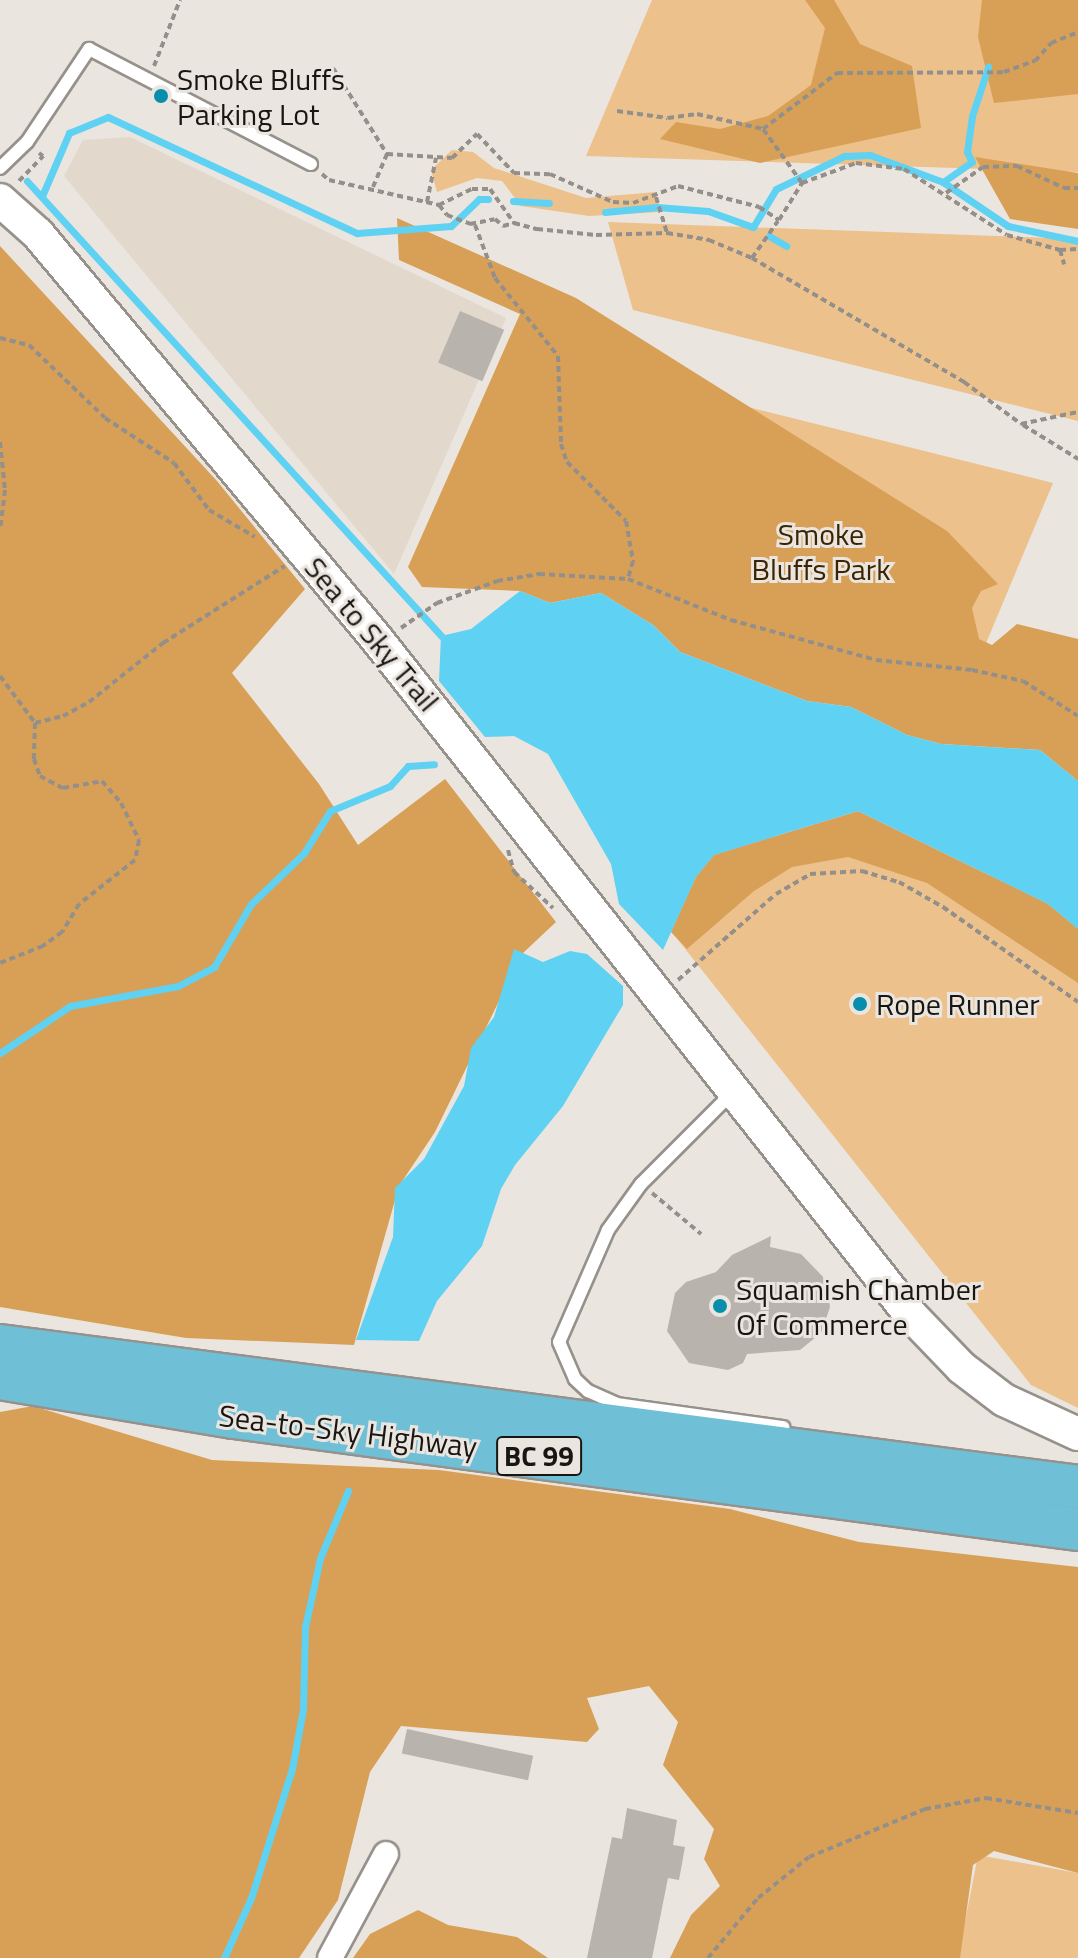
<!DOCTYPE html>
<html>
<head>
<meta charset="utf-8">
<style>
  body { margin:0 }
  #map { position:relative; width:1078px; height:1958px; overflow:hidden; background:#ebe5df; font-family:"Titillium Web",sans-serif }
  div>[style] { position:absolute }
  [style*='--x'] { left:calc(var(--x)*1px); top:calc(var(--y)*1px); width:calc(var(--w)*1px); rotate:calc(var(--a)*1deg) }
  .built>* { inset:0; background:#e3d8cc }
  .green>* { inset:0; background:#edc18b }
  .forest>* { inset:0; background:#d8a056 }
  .water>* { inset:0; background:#5fd1f3 }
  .stream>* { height:7px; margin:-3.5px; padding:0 3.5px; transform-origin:3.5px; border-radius:3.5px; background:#5fd1f3 }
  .building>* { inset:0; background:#b8b3ad; transform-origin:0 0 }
  .path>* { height:4px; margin-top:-2px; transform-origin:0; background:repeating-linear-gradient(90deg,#938f8a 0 6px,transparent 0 10px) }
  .roads { filter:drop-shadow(2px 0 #96918b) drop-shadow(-2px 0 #96918b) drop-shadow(0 2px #96918b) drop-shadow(0 -2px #96918b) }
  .service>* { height:12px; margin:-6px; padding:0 6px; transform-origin:6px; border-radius:6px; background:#fff }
  .minor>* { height:24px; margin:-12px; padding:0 12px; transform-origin:12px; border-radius:12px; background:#fff }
  .tertiary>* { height:32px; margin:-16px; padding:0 16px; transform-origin:16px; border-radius:16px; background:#fff }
  .trunk>* { height:42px; margin:-21px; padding:0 21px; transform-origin:21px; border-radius:21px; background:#6fbfd7 }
  .dots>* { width:22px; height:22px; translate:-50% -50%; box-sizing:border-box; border:4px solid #ebe5df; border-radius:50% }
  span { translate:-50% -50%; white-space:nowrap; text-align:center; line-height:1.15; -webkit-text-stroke:6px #ebe5df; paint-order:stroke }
  .shield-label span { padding:2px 6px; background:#ebe5df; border:2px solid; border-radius:6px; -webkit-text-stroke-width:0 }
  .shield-label { font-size:28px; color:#181613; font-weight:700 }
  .poi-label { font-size:30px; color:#181613 }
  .left { translate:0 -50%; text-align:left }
  .park-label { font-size:30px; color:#3b2403 }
  .street-label { font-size:30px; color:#181613 }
</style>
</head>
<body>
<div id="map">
  <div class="built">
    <div style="clip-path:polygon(130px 137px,506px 318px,394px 574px,64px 176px,83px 140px)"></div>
  </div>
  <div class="green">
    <div style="clip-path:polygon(652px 0,1078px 0,1078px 172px,586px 156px)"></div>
    <div style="clip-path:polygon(452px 150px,473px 152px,494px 168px,586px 198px,656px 192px,660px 212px,589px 216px,521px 206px,502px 181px,477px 178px,437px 192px,431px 170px)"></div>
    <div style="clip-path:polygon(608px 222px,1078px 239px,1078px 421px,633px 310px)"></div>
    <div style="clip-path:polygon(708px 397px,1053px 483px,959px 708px)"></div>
    <div style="clip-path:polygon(730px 828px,1078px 891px,1078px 1408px,1031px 1385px,663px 921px)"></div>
    <div style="clip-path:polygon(978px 1855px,1078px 1873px,1078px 1958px,958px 1958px)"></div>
  </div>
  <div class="forest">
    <div style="clip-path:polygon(805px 0,834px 0,860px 44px,912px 66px,921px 128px,760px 163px,660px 139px,676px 122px,720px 129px,768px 116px,811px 85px,825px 28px)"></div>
    <div style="clip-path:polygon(982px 0,1078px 0,1078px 94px,994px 103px,978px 37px)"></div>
    <div style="clip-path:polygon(975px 157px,1078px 173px,1078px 229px,1010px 219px)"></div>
    <div style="clip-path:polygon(397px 218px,576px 298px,947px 531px,998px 584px,981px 591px,972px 608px,979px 639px,992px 645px,1017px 624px,1078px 639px,1078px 781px,1040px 750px,941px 744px,907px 735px,851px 707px,807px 701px,680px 652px,653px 625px,601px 593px,550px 603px,520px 591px,422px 587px,408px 567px,520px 314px,399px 260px)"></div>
    <div style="clip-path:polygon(0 246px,217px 481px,305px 589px,232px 673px,319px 784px,358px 845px,445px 779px,556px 922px,522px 954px,435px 1132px,399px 1186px,354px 1345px,186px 1338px,0 1307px)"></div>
    <div style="clip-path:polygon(858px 811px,1048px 904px,1078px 929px,1078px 983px,927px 883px,848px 857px,792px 867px,754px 891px,687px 949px,671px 932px,696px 877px,714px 855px)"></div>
    <div style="clip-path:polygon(33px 1406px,212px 1460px,439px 1470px,730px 1509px,859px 1542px,1078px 1567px,1078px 1873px,994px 1851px,973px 1865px,960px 1958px,670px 1958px,691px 1915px,720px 1886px,704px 1859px,714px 1829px,663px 1765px,678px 1722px,649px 1686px,587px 1698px,599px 1729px,587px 1742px,401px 1726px,370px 1772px,338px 1900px,299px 1958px,0 1958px,0 1412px)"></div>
    <div style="clip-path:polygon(418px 1910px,448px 1925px,517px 1937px,548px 1958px,353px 1958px,370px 1934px)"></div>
  </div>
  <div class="water">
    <div style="clip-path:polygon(520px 591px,550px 603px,601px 593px,653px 625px,680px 652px,807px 701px,851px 707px,907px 735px,941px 744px,1040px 750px,1078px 781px,1078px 929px,1048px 904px,858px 811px,714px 855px,696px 877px,663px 950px,619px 904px,611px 864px,548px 754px,514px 736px,485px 737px,439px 681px,441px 636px,471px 629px)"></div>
    <div style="clip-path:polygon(514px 949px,543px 962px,570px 951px,587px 954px,623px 986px,623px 1005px,563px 1106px,515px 1165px,501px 1189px,482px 1246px,437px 1301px,419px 1341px,356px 1340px,393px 1237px,395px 1188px,424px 1159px,464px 1086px,471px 1048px,494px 1017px)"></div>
  </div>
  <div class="stream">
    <div style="--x:27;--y:181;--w:622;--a:47.67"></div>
    <div style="--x:943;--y:182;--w:35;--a:-35"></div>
    <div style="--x:972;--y:162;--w:11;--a:-117"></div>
    <div style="--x:967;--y:152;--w:36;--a:-82"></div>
    <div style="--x:972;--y:116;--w:52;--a:-71.9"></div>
    <div style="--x:42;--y:196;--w:69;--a:-66.8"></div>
    <div style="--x:69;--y:133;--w:42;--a:-22.3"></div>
    <div style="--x:108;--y:117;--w:275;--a:25"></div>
    <div style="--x:357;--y:233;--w:94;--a:-4.3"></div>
    <div style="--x:451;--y:226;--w:39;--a:-44"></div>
    <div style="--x:479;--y:199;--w:9;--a:0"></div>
    <div style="--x:513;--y:201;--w:36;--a:3"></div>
    <div style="--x:605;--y:212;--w:52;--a:-5.5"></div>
    <div style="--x:657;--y:207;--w:51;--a:4.5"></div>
    <div style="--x:708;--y:211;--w:48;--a:19.6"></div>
    <div style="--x:753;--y:227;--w:44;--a:-58.8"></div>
    <div style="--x:776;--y:189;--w:76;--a:-25.9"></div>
    <div style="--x:844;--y:156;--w:26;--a:-2"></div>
    <div style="--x:870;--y:155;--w:78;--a:20.3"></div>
    <div style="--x:943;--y:182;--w:78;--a:34.1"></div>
    <div style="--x:1008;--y:226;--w:72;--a:12.1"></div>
    <div style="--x:769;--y:236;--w:20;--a:30"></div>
    <div style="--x:0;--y:1053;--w:84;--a:-33.9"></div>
    <div style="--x:70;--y:1006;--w:110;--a:-10.5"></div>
    <div style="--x:178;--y:986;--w:41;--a:-27.8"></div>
    <div style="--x:214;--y:967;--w:73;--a:-59.6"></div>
    <div style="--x:251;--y:904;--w:74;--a:-43.9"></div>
    <div style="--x:304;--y:853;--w:49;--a:-58.2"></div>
    <div style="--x:330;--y:811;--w:65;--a:-22.6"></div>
    <div style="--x:390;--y:786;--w:27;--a:-48"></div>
    <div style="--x:408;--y:766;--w:26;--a:-4"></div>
    <div style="--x:224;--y:1958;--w:66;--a:-65.8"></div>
    <div style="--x:251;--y:1898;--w:135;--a:-72.4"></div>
    <div style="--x:292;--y:1769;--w:61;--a:-79.6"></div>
    <div style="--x:303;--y:1709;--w:82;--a:-88.6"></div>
    <div style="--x:305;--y:1627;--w:71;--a:-77.7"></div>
    <div style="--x:320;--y:1558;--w:73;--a:-67.3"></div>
  </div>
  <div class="building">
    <div style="left:460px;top:311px;width:48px;height:56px;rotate:23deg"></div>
    <div style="clip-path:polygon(771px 1236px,770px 1247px,801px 1254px,826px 1280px,830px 1307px,821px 1333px,800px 1350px,747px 1354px,743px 1363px,728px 1370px,689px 1363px,667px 1331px,675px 1293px,686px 1282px,716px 1272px,732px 1255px)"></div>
    <div style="left:407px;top:1729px;width:129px;height:25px;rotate:12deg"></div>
    <div style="clip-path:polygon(627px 1808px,677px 1820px,673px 1845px,685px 1847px,679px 1880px,668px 1878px,652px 1958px,587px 1958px,612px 1837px,622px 1839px)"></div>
  </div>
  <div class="path">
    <div style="--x:154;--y:66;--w:71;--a:-68.5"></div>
    <div style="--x:333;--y:68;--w:102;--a:57.9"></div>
    <div style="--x:617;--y:111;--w:51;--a:7.8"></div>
    <div style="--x:668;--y:118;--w:29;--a:-8"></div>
    <div style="--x:697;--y:114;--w:68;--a:12.8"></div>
    <div style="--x:322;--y:174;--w:9;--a:41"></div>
    <div style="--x:329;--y:180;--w:113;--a:12.8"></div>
    <div style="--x:439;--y:205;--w:37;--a:-26"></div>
    <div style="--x:472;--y:189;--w:18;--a:0"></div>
    <div style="--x:490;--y:189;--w:42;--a:54.8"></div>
    <div style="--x:514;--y:223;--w:24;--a:15"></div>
    <div style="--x:537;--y:229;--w:59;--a:5.8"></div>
    <div style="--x:596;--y:235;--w:71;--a:-1.6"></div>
    <div style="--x:667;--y:233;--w:43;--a:9.5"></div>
    <div style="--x:709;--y:240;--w:47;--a:22.7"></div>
    <div style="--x:752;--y:258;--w:246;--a:30.3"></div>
    <div style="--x:964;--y:382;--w:71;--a:36.4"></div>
    <div style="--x:1021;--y:424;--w:58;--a:-11.9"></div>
    <div style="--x:19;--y:181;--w:35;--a:-46"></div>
    <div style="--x:43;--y:156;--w:5;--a:-143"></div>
    <div style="--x:802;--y:183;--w:67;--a:-125.8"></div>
    <div style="--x:763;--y:129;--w:93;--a:-37.1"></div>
    <div style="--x:837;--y:73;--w:167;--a:-0.3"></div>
    <div style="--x:1004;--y:72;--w:33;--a:-20"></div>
    <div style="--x:1035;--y:61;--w:24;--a:-48"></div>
    <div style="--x:1051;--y:43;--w:29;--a:-22"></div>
    <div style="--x:373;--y:187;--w:36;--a:-67"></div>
    <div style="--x:387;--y:154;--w:65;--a:3.5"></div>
    <div style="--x:452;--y:158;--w:35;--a:-44"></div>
    <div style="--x:477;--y:134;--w:54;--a:46.5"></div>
    <div style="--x:514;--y:173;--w:36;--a:2"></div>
    <div style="--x:550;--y:174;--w:69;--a:24"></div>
    <div style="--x:613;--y:202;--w:20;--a:3"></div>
    <div style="--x:633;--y:203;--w:48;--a:-20.7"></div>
    <div style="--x:678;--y:186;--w:84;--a:14.5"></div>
    <div style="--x:759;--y:207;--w:24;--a:33"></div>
    <div style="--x:779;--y:220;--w:44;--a:-58.1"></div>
    <div style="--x:802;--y:183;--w:58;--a:-20.3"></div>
    <div style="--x:856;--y:163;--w:48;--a:7.1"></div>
    <div style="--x:904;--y:169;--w:122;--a:32.7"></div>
    <div style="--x:1007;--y:235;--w:55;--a:15.8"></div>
    <div style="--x:1060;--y:250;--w:18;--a:-3"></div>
    <div style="--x:946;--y:193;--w:45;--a:-35.1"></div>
    <div style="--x:983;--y:167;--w:34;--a:-2"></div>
    <div style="--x:1017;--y:166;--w:52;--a:25.1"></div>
    <div style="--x:1064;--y:188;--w:14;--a:0"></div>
    <div style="--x:656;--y:197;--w:37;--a:73"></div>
    <div style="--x:427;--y:202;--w:45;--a:-78.4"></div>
    <div style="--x:439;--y:205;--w:13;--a:51"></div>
    <div style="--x:447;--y:215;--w:25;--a:21"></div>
    <div style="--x:470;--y:224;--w:25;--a:-11"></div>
    <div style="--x:495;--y:219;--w:11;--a:41"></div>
    <div style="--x:503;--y:226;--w:11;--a:-15"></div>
    <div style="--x:475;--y:225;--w:57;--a:69.3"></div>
    <div style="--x:495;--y:278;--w:100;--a:51.1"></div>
    <div style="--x:558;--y:356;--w:88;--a:88"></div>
    <div style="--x:561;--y:444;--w:19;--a:72"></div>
    <div style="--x:567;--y:462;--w:83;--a:45"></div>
    <div style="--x:626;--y:521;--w:41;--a:80.1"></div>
    <div style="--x:633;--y:561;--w:19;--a:106"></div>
    <div style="--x:1060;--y:250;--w:15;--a:74"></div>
    <div style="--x:752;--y:258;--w:45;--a:-54.9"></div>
    <div style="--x:0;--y:338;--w:30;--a:14"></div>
    <div style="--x:29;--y:345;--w:105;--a:43.8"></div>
    <div style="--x:105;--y:418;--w:82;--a:33.1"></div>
    <div style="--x:174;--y:463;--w:59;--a:53.3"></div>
    <div style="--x:209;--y:510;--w:53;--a:30.4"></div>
    <div style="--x:1023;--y:425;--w:65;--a:31.7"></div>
    <div style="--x:0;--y:442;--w:48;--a:84.1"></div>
    <div style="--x:5;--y:490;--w:40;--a:97.1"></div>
    <div style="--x:401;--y:628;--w:44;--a:-34.8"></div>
    <div style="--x:437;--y:603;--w:64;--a:-20.1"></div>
    <div style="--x:497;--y:581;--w:43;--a:-9.5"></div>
    <div style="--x:539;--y:574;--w:89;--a:3.2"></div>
    <div style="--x:628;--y:579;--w:111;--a:21.7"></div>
    <div style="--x:731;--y:620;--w:150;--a:15.4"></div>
    <div style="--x:876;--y:660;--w:97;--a:5.9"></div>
    <div style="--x:972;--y:670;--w:52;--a:12.2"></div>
    <div style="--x:1023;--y:681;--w:65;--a:32.5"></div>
    <div style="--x:0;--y:676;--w:59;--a:53.3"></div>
    <div style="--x:35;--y:723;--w:36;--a:92"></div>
    <div style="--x:34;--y:759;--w:18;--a:71"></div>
    <div style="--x:40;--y:776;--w:26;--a:28"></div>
    <div style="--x:63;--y:788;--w:40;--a:-10"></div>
    <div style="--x:102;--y:781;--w:29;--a:49"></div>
    <div style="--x:121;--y:803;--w:41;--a:64.1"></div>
    <div style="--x:139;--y:840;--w:20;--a:101"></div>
    <div style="--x:135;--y:860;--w:71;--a:141.8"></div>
    <div style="--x:79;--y:904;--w:33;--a:121"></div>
    <div style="--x:62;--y:932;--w:24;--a:144"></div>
    <div style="--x:43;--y:946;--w:46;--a:158.4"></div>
    <div style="--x:35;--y:723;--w:29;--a:-14"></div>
    <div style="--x:63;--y:716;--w:30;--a:-28"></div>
    <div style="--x:89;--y:702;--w:95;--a:-38.6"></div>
    <div style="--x:163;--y:643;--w:144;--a:-32.3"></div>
    <div style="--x:508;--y:850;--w:23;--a:75"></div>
    <div style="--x:514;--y:872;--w:53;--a:42.7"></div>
    <div style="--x:678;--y:980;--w:130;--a:-41.3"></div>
    <div style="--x:776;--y:894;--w:39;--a:-30"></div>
    <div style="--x:810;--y:874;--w:52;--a:-3.3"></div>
    <div style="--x:862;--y:871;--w:39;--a:17"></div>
    <div style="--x:899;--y:882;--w:51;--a:29.6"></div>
    <div style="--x:943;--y:907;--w:165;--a:35.1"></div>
    <div style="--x:652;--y:1193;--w:64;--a:39.9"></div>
    <div style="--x:708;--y:1958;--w:78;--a:-50.2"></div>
    <div style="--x:758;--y:1898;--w:65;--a:-38.8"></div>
    <div style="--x:809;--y:1857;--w:126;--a:-22.5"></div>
    <div style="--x:925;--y:1809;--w:62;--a:-10.2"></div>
    <div style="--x:986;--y:1798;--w:93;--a:9.3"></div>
  </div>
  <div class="roads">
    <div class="service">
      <div style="--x:0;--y:168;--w:37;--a:-44"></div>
      <div style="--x:27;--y:142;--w:112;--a:-56.3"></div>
      <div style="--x:89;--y:49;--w:250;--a:27.4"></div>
      <div style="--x:732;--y:1093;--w:129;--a:135"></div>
      <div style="--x:641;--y:1184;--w:57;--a:125.7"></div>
      <div style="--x:608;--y:1230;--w:122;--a:113.6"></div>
      <div style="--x:559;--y:1342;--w:40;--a:66.6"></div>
      <div style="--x:575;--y:1379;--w:18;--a:43"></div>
      <div style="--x:588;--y:1391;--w:32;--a:24"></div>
      <div style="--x:617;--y:1404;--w:168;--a:7.9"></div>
    </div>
    <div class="minor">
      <div style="--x:330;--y:1958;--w:118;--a:-61.7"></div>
    </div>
    <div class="tertiary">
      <div style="--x:0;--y:200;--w:51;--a:41.8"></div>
      <div style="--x:38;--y:234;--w:527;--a:50.08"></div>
      <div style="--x:376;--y:638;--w:860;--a:51.7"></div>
      <div style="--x:909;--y:1313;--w:76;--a:46.1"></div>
      <div style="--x:962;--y:1368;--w:53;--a:37.3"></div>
      <div style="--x:1004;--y:1400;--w:81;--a:24.7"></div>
    </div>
    <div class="trunk">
      <div style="--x:0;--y:1346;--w:1087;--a:7.45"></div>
      <div style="--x:0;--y:1378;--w:237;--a:9.5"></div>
      <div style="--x:234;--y:1417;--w:851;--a:7.56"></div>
    </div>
  </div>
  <div class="dots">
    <div style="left:161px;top:96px;background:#078eac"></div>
    <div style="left:860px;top:1004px;background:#078eac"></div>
    <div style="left:720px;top:1306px;background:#078eac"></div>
  </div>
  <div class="shield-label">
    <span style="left:539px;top:1456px">BC 99</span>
  </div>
  <div class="poi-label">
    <span class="left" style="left:177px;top:96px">Smoke Bluffs<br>Parking Lot</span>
    <span class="left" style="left:876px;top:1004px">Rope Runner</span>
    <span class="left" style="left:736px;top:1306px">Squamish Chamber<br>Of Commerce</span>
  </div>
  <div class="park-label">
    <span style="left:821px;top:551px">Smoke<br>Bluffs Park</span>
  </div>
  <div class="street-label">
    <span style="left:372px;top:634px;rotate:50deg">Sea to Sky Trail</span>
    <span style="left:348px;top:1431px;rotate:7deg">Sea-to-Sky Highway</span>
  </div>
</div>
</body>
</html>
